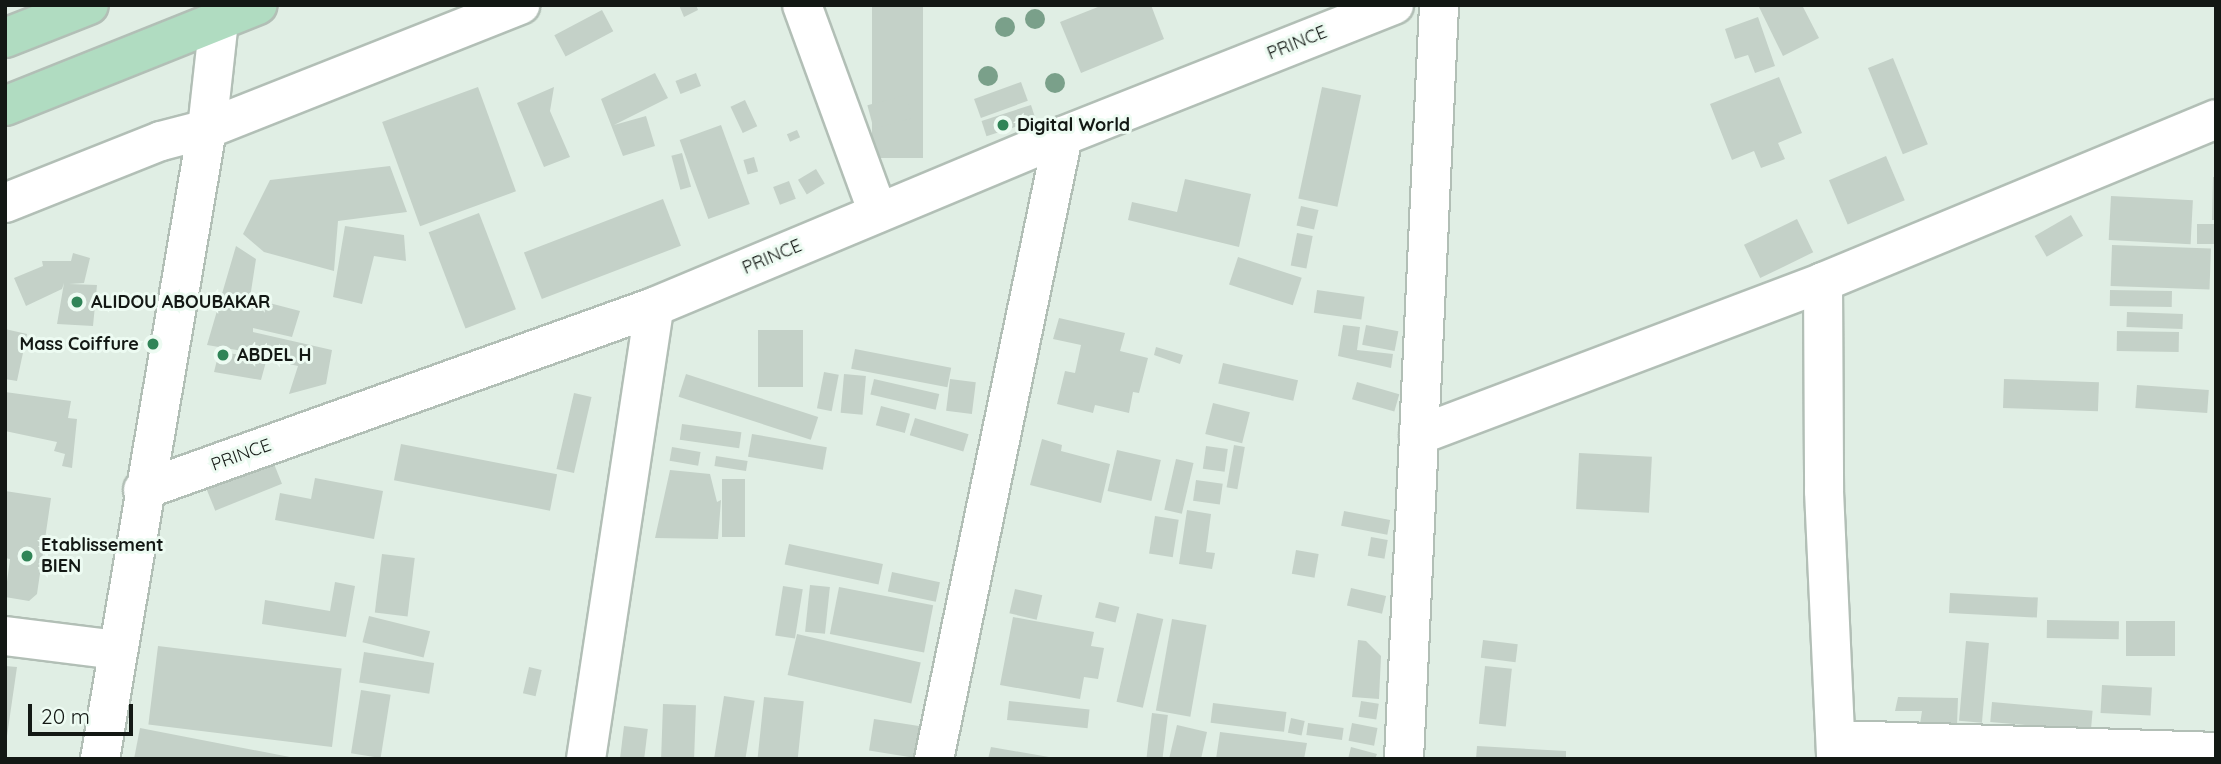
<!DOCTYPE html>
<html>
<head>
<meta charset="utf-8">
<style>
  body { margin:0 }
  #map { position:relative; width:2221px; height:764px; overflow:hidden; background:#e0eee4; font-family:Quicksand,sans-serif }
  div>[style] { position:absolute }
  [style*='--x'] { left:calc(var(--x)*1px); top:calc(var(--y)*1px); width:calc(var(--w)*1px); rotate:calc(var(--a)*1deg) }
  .building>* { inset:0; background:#c4d1c8; transform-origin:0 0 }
  .roads { filter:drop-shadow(2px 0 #b2bfb6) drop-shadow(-2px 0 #b2bfb6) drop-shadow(0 2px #b2bfb6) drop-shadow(0 -2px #b2bfb6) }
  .minor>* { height:38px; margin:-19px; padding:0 19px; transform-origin:19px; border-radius:19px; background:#fff }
  .major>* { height:38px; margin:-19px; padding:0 19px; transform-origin:19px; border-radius:19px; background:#b0dcc1 }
  .trees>* { width:20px; height:20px; margin:-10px; border-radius:50%; background:#7aa08a }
  .dots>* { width:19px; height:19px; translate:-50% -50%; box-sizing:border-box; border:4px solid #edfbf2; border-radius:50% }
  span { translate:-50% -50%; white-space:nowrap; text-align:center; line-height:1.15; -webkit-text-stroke:6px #edfbf2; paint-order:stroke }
  .street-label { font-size:18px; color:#131814 }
  .poi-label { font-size:18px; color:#131814; font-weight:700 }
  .left { translate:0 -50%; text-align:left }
  .right { translate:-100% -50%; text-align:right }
  .frame { position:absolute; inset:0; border:7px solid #131814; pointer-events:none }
  .scale { position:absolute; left:28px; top:704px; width:105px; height:32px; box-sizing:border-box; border:4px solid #131814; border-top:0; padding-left:9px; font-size:21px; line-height:24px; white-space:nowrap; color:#131814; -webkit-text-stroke:5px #edfbf2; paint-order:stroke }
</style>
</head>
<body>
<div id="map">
  <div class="building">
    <div style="clip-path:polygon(679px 5px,696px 5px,698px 10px,684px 17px)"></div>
    <div style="left:872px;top:5px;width:51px;height:153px"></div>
    <div style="clip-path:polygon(1103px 5px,1151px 5px,1164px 39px,1081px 73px,1060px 22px)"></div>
    <div style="clip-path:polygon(1758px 5px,1802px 5px,1819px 38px,1783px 56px)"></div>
    <div style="left:602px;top:10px;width:24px;height:54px;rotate:62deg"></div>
    <div style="clip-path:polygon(1758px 17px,1775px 66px,1755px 73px,1748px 55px,1735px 59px,1725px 29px)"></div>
    <div style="left:1893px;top:58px;width:93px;height:27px;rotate:68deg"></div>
    <div style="clip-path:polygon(655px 73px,668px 98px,614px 125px,646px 116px,655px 146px,623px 156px,601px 99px)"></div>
    <div style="left:696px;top:73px;width:14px;height:22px;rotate:69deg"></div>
    <div style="clip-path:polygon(1779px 77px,1802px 133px,1778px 143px,1785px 159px,1761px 168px,1754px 151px,1732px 160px,1710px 104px)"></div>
    <div style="left:1021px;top:82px;width:20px;height:50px;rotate:70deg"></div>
    <div style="left:478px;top:87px;width:111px;height:102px;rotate:70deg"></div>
    <div style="clip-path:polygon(554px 87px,550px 111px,570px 157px,544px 167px,517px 103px)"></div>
    <div style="left:1322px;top:87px;width:40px;height:114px;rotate:12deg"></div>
    <div style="left:906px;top:95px;width:24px;height:40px;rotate:75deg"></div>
    <div style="left:745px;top:100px;width:29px;height:16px;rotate:65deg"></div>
    <div style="left:1031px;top:105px;width:16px;height:52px;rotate:72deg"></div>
    <div style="left:721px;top:125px;width:84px;height:44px;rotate:70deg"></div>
    <div style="left:797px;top:130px;width:8px;height:11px;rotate:67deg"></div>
    <div style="left:682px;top:153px;width:35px;height:11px;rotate:75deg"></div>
    <div style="left:1886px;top:156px;width:48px;height:62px;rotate:67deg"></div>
    <div style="left:754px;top:157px;width:15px;height:11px;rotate:74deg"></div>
    <div style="clip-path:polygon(390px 166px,407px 212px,338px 221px,334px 271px,264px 252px,243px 234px,270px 180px)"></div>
    <div style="left:816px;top:169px;width:17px;height:21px;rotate:59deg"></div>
    <div style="clip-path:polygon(2213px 177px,2216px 177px,2216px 220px,2212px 220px)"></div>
    <div style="clip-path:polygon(1185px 179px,1251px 194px,1239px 247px,1128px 220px,1132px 202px,1177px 212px)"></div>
    <div style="left:789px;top:181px;width:19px;height:17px;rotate:69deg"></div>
    <div style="left:2111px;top:196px;width:82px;height:44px;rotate:3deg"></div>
    <div style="left:663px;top:199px;width:50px;height:149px;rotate:69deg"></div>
    <div style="left:1301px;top:206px;width:18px;height:20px;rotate:13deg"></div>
    <div style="left:479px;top:213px;width:103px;height:54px;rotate:69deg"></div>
    <div style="left:2071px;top:215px;width:24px;height:42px;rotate:60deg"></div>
    <div style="left:1797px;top:219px;width:37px;height:59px;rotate:64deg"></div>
    <div style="left:2216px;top:224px;width:20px;height:19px;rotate:90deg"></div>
    <div style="clip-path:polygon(345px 226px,404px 235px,406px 261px,374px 256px,362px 304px,333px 297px)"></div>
    <div style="left:1297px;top:233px;width:16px;height:33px;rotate:11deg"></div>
    <div style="left:2112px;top:245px;width:99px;height:41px;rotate:2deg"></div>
    <div style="clip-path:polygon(236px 246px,256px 259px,250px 298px,300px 311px,292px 337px,253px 328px,253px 332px,332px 350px,326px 384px,289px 394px,298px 366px,271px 360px,267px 355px,207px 345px)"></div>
    <div style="clip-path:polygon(73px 253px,90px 258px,84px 283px,69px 284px,97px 285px,93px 326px,57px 324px,64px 283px,62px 289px,26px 306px,14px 278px,43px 266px,42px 261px,71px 261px)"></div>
    <div style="left:1238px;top:257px;width:67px;height:29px;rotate:18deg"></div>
    <div style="left:1317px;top:290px;width:48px;height:23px;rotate:8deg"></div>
    <div style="left:2110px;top:290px;width:62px;height:16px;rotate:1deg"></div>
    <div style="left:2127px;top:312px;width:56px;height:15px;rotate:2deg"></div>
    <div style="clip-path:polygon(1059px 318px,1125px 333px,1120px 351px,1148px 358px,1139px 393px,1133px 392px,1129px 413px,1095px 405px,1093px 413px,1057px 404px,1065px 371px,1075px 373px,1081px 345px,1053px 339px)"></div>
    <div style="clip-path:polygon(1343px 325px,1360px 327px,1357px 350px,1393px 354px,1391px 368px,1338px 356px)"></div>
    <div style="left:1366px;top:325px;width:33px;height:20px;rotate:11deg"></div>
    <div style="clip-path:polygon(5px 329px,27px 334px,17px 381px,5px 379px)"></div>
    <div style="left:803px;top:330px;width:57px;height:45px;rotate:90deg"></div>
    <div style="left:2117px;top:331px;width:62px;height:20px;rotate:1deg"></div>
    <div style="clip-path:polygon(1156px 347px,1183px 355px,1180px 364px,1154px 355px)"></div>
    <div style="left:855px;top:349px;width:98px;height:20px;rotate:11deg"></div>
    <div style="clip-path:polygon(219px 352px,267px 358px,261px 380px,214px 372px)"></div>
    <div style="left:1223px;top:363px;width:77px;height:21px;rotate:13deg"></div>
    <div style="left:824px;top:372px;width:15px;height:37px;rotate:11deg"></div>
    <div style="left:686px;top:374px;width:139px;height:24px;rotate:18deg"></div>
    <div style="left:844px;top:374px;width:22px;height:39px;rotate:5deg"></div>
    <div style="left:874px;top:379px;width:67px;height:16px;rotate:13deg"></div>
    <div style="left:950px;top:379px;width:26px;height:32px;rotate:7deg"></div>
    <div style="left:2004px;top:379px;width:95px;height:29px;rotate:2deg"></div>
    <div style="left:1357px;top:382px;width:44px;height:18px;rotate:16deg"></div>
    <div style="left:2137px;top:385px;width:72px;height:23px;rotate:4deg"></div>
    <div style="clip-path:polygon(5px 392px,71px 401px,68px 418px,77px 419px,72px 468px,62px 466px,65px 454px,54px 451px,57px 442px,5px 431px)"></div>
    <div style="left:574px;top:393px;width:18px;height:78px;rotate:13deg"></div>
    <div style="left:1213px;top:403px;width:38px;height:32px;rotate:14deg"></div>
    <div style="left:881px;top:406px;width:30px;height:20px;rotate:15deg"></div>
    <div style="left:915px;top:418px;width:56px;height:18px;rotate:17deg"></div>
    <div style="left:682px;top:424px;width:60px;height:16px;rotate:8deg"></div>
    <div style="left:752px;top:434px;width:76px;height:23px;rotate:10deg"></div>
    <div style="clip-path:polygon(1042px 439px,1062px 445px,1061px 451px,1110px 464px,1101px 503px,1030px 485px)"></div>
    <div style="left:401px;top:444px;width:159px;height:37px;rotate:11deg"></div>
    <div style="left:1234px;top:445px;width:11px;height:43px;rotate:10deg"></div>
    <div style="left:1206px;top:446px;width:22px;height:23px;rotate:8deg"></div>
    <div style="left:672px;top:447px;width:29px;height:14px;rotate:10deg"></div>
    <div style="left:1117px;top:450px;width:45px;height:42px;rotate:13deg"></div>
    <div style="left:1579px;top:453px;width:73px;height:56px;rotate:3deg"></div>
    <div style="left:270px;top:454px;width:32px;height:72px;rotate:68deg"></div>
    <div style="left:716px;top:456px;width:32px;height:10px;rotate:9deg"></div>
    <div style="left:1176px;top:459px;width:18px;height:52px;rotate:13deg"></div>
    <div style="clip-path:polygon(670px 470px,710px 474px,717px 502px,721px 500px,718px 539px,655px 538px)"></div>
    <div style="clip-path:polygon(315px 478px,383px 491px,374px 539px,275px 520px,280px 493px,311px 499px)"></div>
    <div style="left:722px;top:479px;width:23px;height:58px"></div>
    <div style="left:1196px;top:480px;width:27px;height:21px;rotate:8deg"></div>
    <div style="clip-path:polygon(5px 491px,51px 498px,37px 594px,29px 601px,5px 597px,10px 559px,5px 558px)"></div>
    <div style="clip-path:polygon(1187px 510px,1211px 514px,1206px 552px,1215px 553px,1212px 569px,1179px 564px)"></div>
    <div style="left:1344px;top:511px;width:47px;height:15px;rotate:11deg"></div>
    <div style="left:1155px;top:516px;width:24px;height:38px;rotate:9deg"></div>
    <div style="left:1371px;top:537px;width:17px;height:19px;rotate:10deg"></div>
    <div style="left:789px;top:544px;width:96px;height:21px;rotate:12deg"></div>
    <div style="left:1296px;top:550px;width:23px;height:24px;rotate:10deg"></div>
    <div style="left:382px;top:554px;width:33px;height:59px;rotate:7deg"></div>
    <div style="left:892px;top:572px;width:49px;height:20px;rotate:12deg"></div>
    <div style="clip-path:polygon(335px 582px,355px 586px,346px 637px,262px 624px,265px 600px,330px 611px)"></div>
    <div style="left:810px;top:585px;width:20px;height:47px;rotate:6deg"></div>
    <div style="left:783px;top:586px;width:20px;height:50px;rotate:9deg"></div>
    <div style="left:839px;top:587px;width:96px;height:48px;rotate:11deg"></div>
    <div style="left:1351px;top:588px;width:36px;height:18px;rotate:13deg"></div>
    <div style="left:1015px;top:589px;width:28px;height:25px;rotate:13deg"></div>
    <div style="left:1950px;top:593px;width:88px;height:20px;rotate:3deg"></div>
    <div style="left:1099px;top:602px;width:21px;height:16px;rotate:14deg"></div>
    <div style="left:1137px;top:613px;width:27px;height:91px;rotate:13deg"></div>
    <div style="left:369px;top:616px;width:63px;height:27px;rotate:14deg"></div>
    <div style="clip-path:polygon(1013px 617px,1094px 632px,1091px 646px,1104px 648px,1098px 679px,1084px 677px,1080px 699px,1000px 685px)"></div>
    <div style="left:1172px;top:619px;width:35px;height:93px;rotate:10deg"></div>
    <div style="left:2047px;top:620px;width:72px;height:18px;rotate:1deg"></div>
    <div style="left:2126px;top:621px;width:49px;height:35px"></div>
    <div style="left:797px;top:634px;width:127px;height:42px;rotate:13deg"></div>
    <div style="clip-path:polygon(1358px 640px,1366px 641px,1381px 656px,1379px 699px,1352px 697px)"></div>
    <div style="left:1483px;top:640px;width:35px;height:18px;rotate:7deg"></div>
    <div style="left:1966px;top:641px;width:23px;height:80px;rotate:5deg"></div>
    <div style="left:158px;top:646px;width:185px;height:79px;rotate:7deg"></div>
    <div style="left:364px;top:652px;width:71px;height:31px;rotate:9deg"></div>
    <div style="clip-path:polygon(5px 666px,17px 667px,7px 736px,5px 736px)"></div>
    <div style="left:1485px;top:666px;width:27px;height:58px;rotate:6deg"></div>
    <div style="left:529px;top:667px;width:13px;height:27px;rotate:13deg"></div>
    <div style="left:2102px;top:685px;width:50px;height:28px;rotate:3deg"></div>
    <div style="left:361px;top:690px;width:30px;height:64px;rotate:9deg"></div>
    <div style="left:724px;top:696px;width:31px;height:64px;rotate:9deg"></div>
    <div style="left:764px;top:697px;width:40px;height:62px;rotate:6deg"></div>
    <div style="clip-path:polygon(1898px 697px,1958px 698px,1957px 725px,1920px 724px,1922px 711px,1895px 711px)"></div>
    <div style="left:1009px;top:701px;width:81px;height:19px;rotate:6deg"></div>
    <div style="left:1361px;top:701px;width:18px;height:16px;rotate:9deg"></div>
    <div style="left:1992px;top:702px;width:101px;height:20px;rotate:5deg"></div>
    <div style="left:1213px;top:703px;width:74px;height:20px;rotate:7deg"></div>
    <div style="left:663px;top:704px;width:33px;height:55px;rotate:2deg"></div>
    <div style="left:1152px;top:713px;width:16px;height:47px;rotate:7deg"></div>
    <div style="left:1291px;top:718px;width:14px;height:15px;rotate:12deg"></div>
    <div style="left:874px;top:719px;width:47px;height:32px;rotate:9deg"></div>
    <div style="left:1308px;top:723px;width:36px;height:12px;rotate:8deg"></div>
    <div style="left:1352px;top:723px;width:26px;height:18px;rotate:11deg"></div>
    <div style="clip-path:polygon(1177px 725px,1207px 732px,1201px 759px,1169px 759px)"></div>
    <div style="left:624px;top:726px;width:24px;height:33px;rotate:7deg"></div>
    <div style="clip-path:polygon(140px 728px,290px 757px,290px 759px,134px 759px)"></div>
    <div style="clip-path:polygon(1220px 732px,1307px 743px,1304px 759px,1216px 759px)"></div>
    <div style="clip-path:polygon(1477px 746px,1566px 751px,1566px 759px,1476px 759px)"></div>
    <div style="clip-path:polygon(991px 747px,1049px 757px,1049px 759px,988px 759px)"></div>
    <div style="clip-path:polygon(1351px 747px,1377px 754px,1375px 759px,1348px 759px)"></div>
  </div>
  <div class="roads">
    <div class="minor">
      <div style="--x:802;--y:5;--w:221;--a:69.9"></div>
      <div style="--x:5;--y:203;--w:168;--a:-21.7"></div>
      <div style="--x:161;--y:141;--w:48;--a:-14.6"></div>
      <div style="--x:207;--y:129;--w:337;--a:-21.6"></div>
      <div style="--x:1823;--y:282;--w:209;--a:89.7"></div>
      <div style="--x:1824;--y:491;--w:268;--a:87.4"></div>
      <div style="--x:1419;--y:435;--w:432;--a:-20.7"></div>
      <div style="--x:1823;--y:282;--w:425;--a:-22.5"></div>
      <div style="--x:143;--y:490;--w:543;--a:-19.7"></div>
      <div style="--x:654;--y:307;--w:443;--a:-22.7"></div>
      <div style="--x:1063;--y:136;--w:356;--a:-21.6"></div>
      <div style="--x:5;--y:636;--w:113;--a:7.1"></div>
      <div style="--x:1837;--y:740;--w:379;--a:1.8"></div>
      <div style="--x:100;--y:759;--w:639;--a:-80.36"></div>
      <div style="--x:207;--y:129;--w:110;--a:-83.7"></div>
      <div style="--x:586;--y:759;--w:457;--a:-81.4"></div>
      <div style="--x:934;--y:759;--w:636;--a:-78.3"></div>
      <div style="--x:1404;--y:759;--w:755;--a:-87.34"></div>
    </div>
    <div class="major">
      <div style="--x:5;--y:38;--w:90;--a:-21.4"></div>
      <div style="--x:5;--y:106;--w:272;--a:-21.8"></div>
    </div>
  </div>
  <div class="trees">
    <div style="left:1035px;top:19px"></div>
    <div style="left:1005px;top:27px"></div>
    <div style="left:988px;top:76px"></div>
    <div style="left:1055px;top:83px"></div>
  </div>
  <div class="dots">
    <div style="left:1003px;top:125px;background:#308457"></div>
    <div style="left:77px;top:302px;background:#308457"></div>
    <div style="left:153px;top:344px;background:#308457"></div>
    <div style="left:223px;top:355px;background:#308457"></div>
    <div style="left:27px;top:556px;background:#308457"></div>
  </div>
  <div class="street-label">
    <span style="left:1297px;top:43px;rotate:-22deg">PRINCE</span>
    <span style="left:772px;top:257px;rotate:-23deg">PRINCE</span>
    <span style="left:241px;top:455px;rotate:-20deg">PRINCE</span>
  </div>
  <div class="poi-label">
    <span class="left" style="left:1017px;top:125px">Digital World</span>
    <span class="left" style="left:91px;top:302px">ALIDOU ABOUBAKAR</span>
    <span class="right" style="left:139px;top:344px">Mass Coiffure</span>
    <span class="left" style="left:237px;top:355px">ABDEL H</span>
    <span class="left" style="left:41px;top:556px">Etablissement<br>BIEN</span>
  </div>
  <div class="frame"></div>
  <div class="scale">20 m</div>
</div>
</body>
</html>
